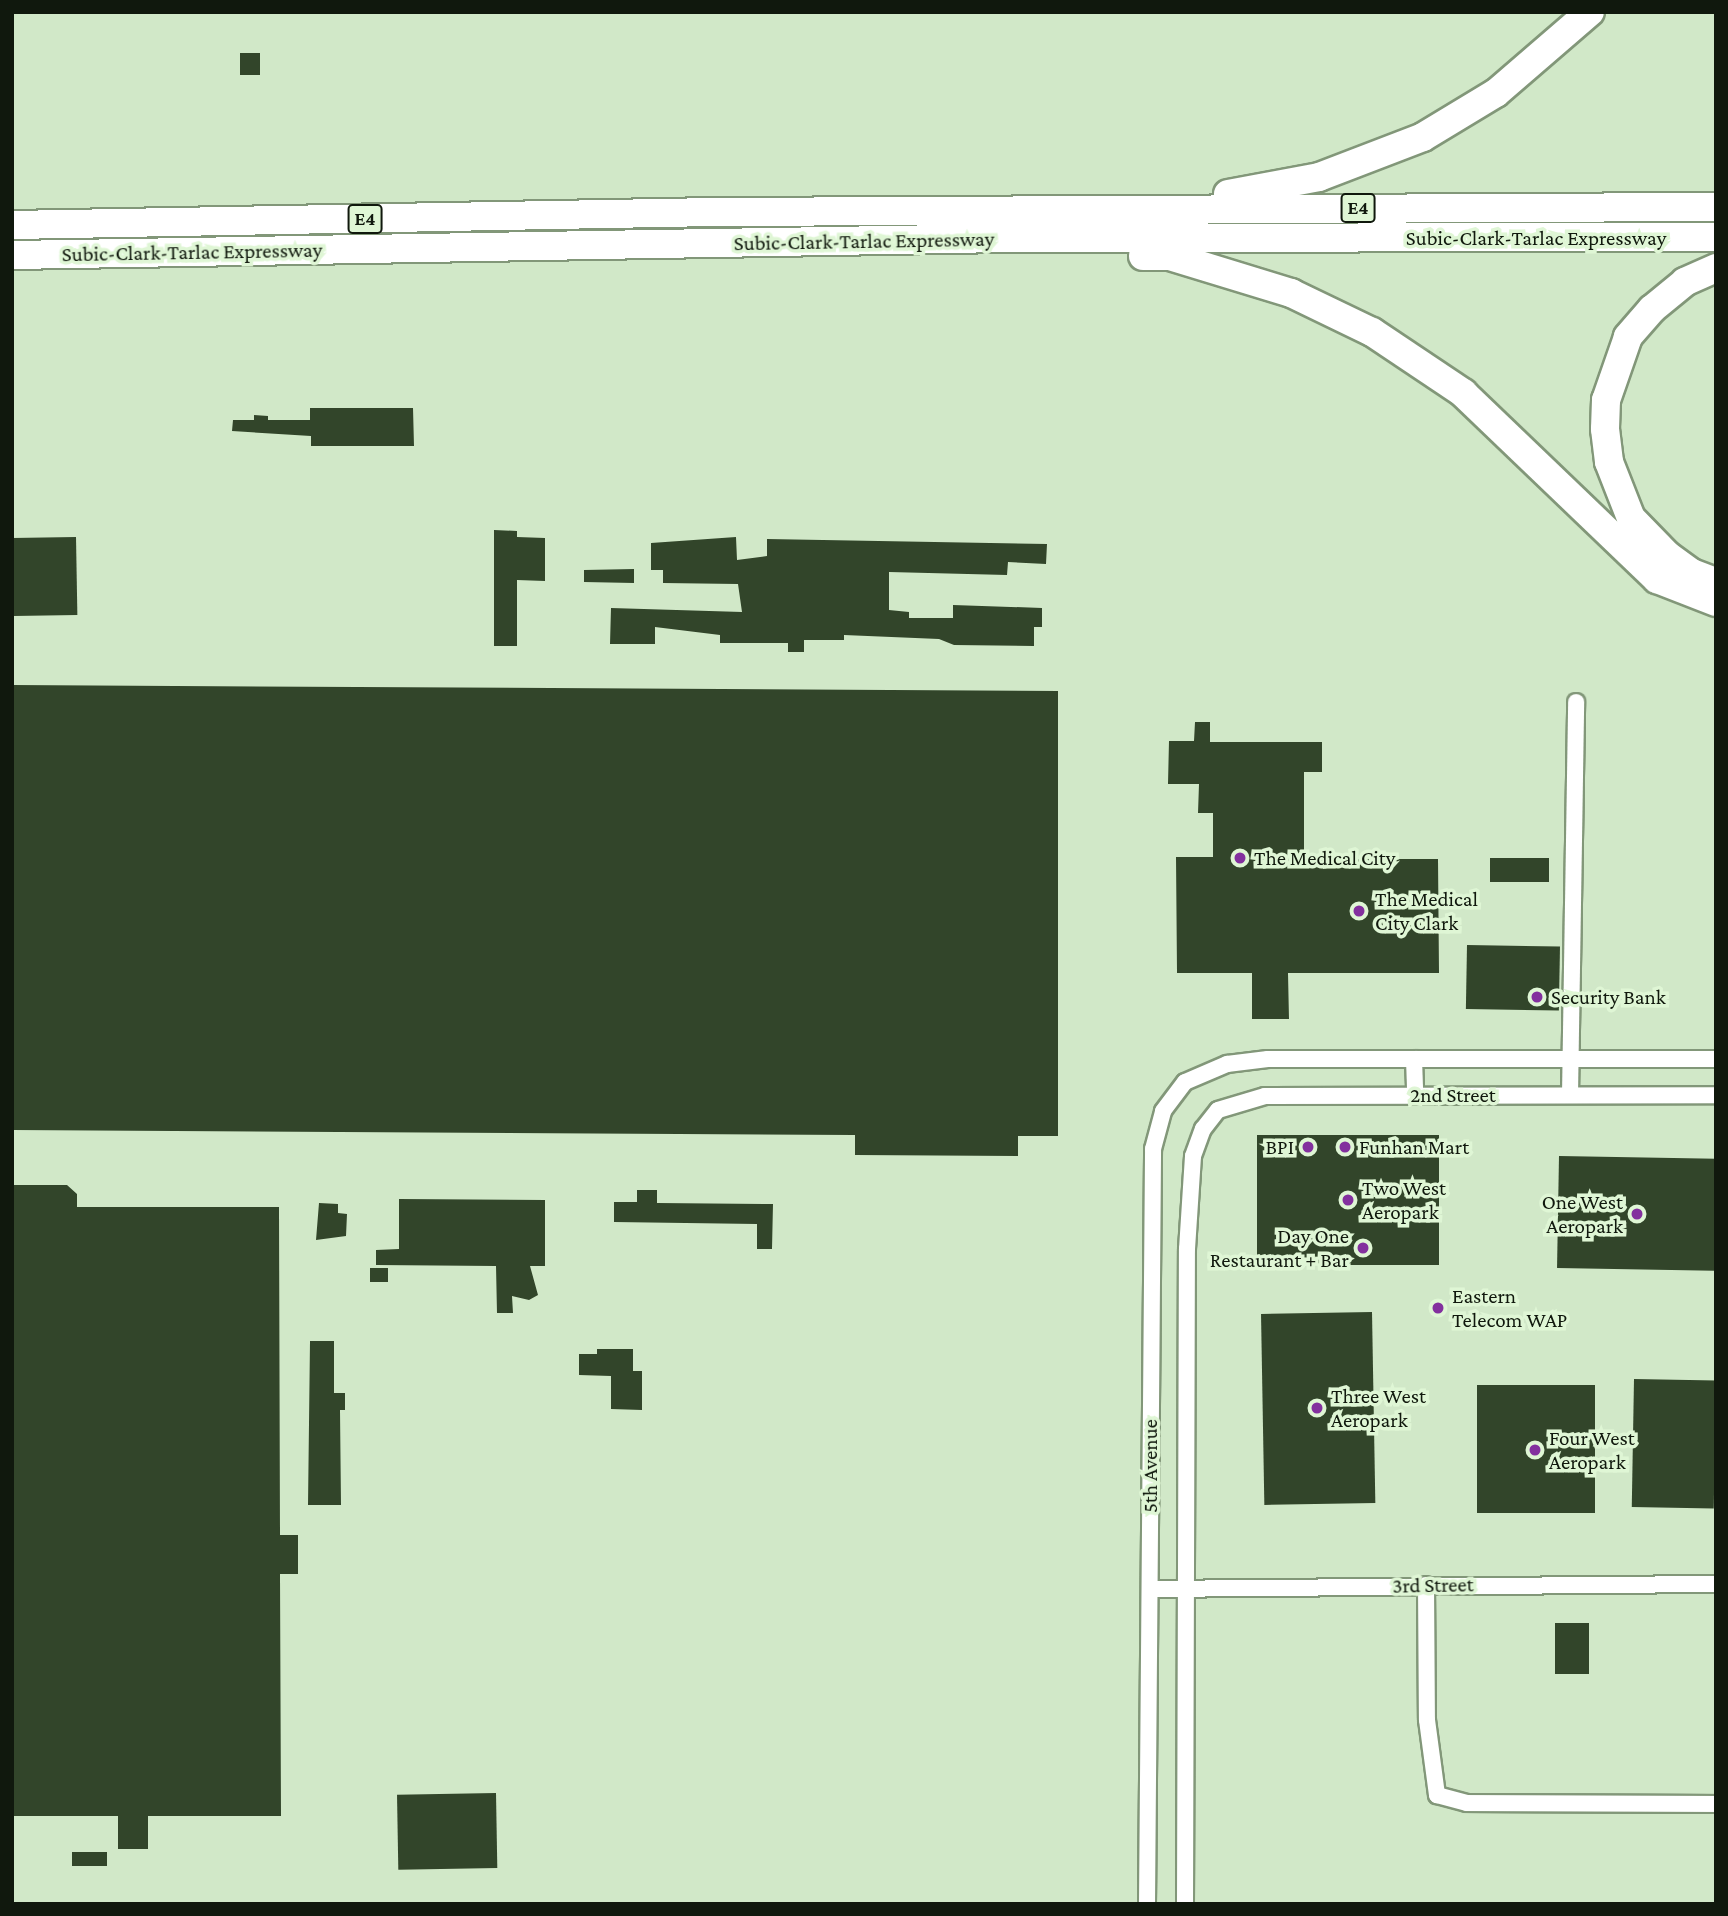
<!DOCTYPE html>
<html>
<head>
<meta charset="utf-8">
<style>
  body { margin:0 }
  #map { position:relative; width:1728px; height:1916px; overflow:hidden; background:#d1e8c8; font-family:"Crimson Pro",serif }
  div>[style] { position:absolute }
  [style*='--x'] { left:calc(var(--x)*1px); top:calc(var(--y)*1px); width:calc(var(--w)*1px); rotate:calc(var(--a)*1deg) }
  .building>* { inset:0; background:#32452a; transform-origin:0 0 }
  .roads { filter:drop-shadow(2px 0 #829779) drop-shadow(-2px 0 #829779) drop-shadow(0 2px #829779) drop-shadow(0 -2px #829779) }
  .street>* { height:16px; margin:-8px; padding:0 8px; transform-origin:8px; border-radius:8px; background:#fff }
  .highway>* { height:28px; margin:-14px; padding:0 14px; transform-origin:14px; border-radius:14px; background:#fff }
  .dots>* { width:19px; height:19px; translate:-50% -50%; box-sizing:border-box; border:4px solid #dff6d5; border-radius:50% }
  span { translate:-50% -50%; white-space:nowrap; text-align:center; line-height:1.15; -webkit-text-stroke:7px #dff6d5; paint-order:stroke }
  .shield-label span { padding:2px 5px; background:#dff6d5; border:2px solid; border-radius:5px; -webkit-text-stroke-width:0 }
  .shield-label { font-size:19px; color:#10180d; font-weight:700 }
  .street-label { font-size:21px; color:#10180d }
  .poi-label { font-size:21px; color:#10180d }
  .left { translate:0 -50%; text-align:left }
  .right { translate:-100% -50%; text-align:right }
  .frame { position:absolute; inset:0; border:14px solid #10180d; pointer-events:none }
</style>
</head>
<body>
<div id="map">
  <div class="building">
    <div style="left:240px;top:53px;width:20px;height:22px"></div>
    <div style="clip-path:polygon(310px 408px,413px 408px,414px 446px,311px 446px,311px 436px,232px 431px,233px 420px,254px 420px,254px 415px,268px 416px,268px 420px,310px 420px)"></div>
    <div style="clip-path:polygon(494px 530px,517px 531px,517px 537px,545px 538px,545px 581px,517px 580px,517px 646px,494px 646px)"></div>
    <div style="left:76px;top:537px;width:78px;height:64px;rotate:89deg"></div>
    <div style="clip-path:polygon(736px 537px,737px 560px,767px 556px,767px 539px,1047px 544px,1046px 564px,1008px 562px,1007px 575px,889px 572px,889px 610px,909px 612px,909px 618px,953px 618px,953px 605px,1042px 608px,1042px 627px,1034px 627px,1034px 646px,954px 645px,939px 639px,844px 635px,844px 640px,804px 640px,804px 652px,788px 652px,788px 643px,720px 643px,720px 635px,655px 627px,655px 644px,610px 644px,611px 608px,742px 612px,738px 584px,663px 583px,663px 570px,651px 570px,651px 543px)"></div>
    <div style="clip-path:polygon(634px 569px,634px 583px,584px 582px,584px 570px)"></div>
    <div style="clip-path:polygon(12px 685px,1058px 691px,1058px 1136px,1018px 1136px,1018px 1156px,855px 1155px,855px 1135px,12px 1130px)"></div>
    <div style="clip-path:polygon(1195px 722px,1210px 722px,1210px 742px,1322px 742px,1322px 772px,1304px 772px,1304px 859px,1438px 859px,1439px 973px,1288px 973px,1289px 1019px,1252px 1019px,1252px 973px,1177px 973px,1176px 857px,1213px 857px,1213px 813px,1198px 813px,1199px 784px,1168px 784px,1169px 741px,1194px 741px)"></div>
    <div style="left:1490px;top:858px;width:59px;height:24px"></div>
    <div style="left:1467px;top:945px;width:93px;height:64px;rotate:1deg"></div>
    <div style="left:1257px;top:1135px;width:182px;height:130px"></div>
    <div style="left:1559px;top:1156px;width:157px;height:112px;rotate:1deg"></div>
    <div style="clip-path:polygon(12px 1185px,67px 1185px,77px 1194px,77px 1207px,279px 1207px,280px 1535px,298px 1535px,298px 1574px,280px 1574px,281px 1816px,148px 1816px,148px 1849px,118px 1849px,118px 1816px,12px 1816px)"></div>
    <div style="clip-path:polygon(637px 1190px,657px 1190px,657px 1203px,773px 1204px,772px 1249px,757px 1249px,757px 1224px,614px 1222px,614px 1202px,637px 1202px)"></div>
    <div style="clip-path:polygon(399px 1199px,545px 1200px,545px 1266px,530px 1266px,538px 1295px,529px 1300px,512px 1296px,513px 1313px,497px 1313px,496px 1266px,376px 1265px,376px 1250px,399px 1249px)"></div>
    <div style="clip-path:polygon(319px 1203px,338px 1204px,338px 1213px,347px 1214px,346px 1236px,316px 1240px)"></div>
    <div style="left:370px;top:1268px;width:18px;height:14px"></div>
    <div style="left:1372px;top:1312px;width:191px;height:111px;rotate:89deg"></div>
    <div style="clip-path:polygon(310px 1341px,334px 1341px,334px 1393px,345px 1393px,345px 1410px,340px 1410px,341px 1505px,308px 1505px)"></div>
    <div style="clip-path:polygon(597px 1349px,633px 1349px,633px 1371px,642px 1371px,642px 1410px,611px 1409px,611px 1376px,579px 1375px,579px 1354px,597px 1354px)"></div>
    <div style="left:1634px;top:1379px;width:82px;height:128px;rotate:1deg"></div>
    <div style="left:1477px;top:1385px;width:118px;height:128px"></div>
    <div style="left:1555px;top:1623px;width:34px;height:51px"></div>
    <div style="left:496px;top:1793px;width:75px;height:99px;rotate:89deg"></div>
    <div style="left:72px;top:1852px;width:35px;height:14px"></div>
  </div>
  <div class="roads">
    <div class="street">
      <div style="--x:1414;--y:1059;--w:36;--a:88"></div>
      <div style="--x:1570;--y:1095;--w:393;--a:-89.1"></div>
      <div style="--x:1426;--y:1585;--w:135;--a:89.6"></div>
      <div style="--x:1427;--y:1720;--w:76;--a:82.4"></div>
      <div style="--x:1437;--y:1795;--w:31;--a:15"></div>
      <div style="--x:1467;--y:1803;--w:249;--a:0.2"></div>
      <div style="--x:1150;--y:1589;--w:566;--a:-0.51"></div>
      <div style="--x:1147;--y:1904;--w:755;--a:-89.54"></div>
      <div style="--x:1153;--y:1149;--w:39;--a:-75"></div>
      <div style="--x:1163;--y:1111;--w:36;--a:-53"></div>
      <div style="--x:1185;--y:1082;--w:46;--a:-23.2"></div>
      <div style="--x:1227;--y:1064;--w:41;--a:-7"></div>
      <div style="--x:1268;--y:1059;--w:448;--a:0"></div>
      <div style="--x:1185;--y:1904;--w:655;--a:-89.83"></div>
      <div style="--x:1187;--y:1249;--w:93;--a:-86.3"></div>
      <div style="--x:1193;--y:1156;--w:29;--a:-70"></div>
      <div style="--x:1203;--y:1129;--w:24;--a:-52"></div>
      <div style="--x:1218;--y:1110;--w:49;--a:-16.6"></div>
      <div style="--x:1265;--y:1096;--w:451;--a:-0.1"></div>
    </div>
    <div class="highway">
      <div style="--x:1228;--y:194;--w:93;--a:-10.6"></div>
      <div style="--x:1319;--y:177;--w:111;--a:-21"></div>
      <div style="--x:1423;--y:137;--w:85;--a:-31.1"></div>
      <div style="--x:1496;--y:93;--w:124;--a:-40.8"></div>
      <div style="--x:12;--y:225;--w:705;--a:-1.06"></div>
      <div style="--x:717;--y:212;--w:999;--a:-0.29"></div>
      <div style="--x:12;--y:255;--w:993;--a:-0.98"></div>
      <div style="--x:1005;--y:238;--w:711;--a:-0.08"></div>
      <div style="--x:1143;--y:256;--w:27;--a:0"></div>
      <div style="--x:1170;--y:256;--w:127;--a:17"></div>
      <div style="--x:1291;--y:293;--w:90;--a:25.7"></div>
      <div style="--x:1372;--y:332;--w:110;--a:33.8"></div>
      <div style="--x:1463;--y:393;--w:269;--a:43.8"></div>
      <div style="--x:1657;--y:579;--w:63;--a:21.3"></div>
      <div style="--x:1716;--y:268;--w:34;--a:156"></div>
      <div style="--x:1685;--y:282;--w:43;--a:140.7"></div>
      <div style="--x:1652;--y:309;--w:37;--a:131"></div>
      <div style="--x:1628;--y:337;--w:67;--a:109.2"></div>
      <div style="--x:1606;--y:400;--w:29;--a:92"></div>
      <div style="--x:1605;--y:429;--w:33;--a:83"></div>
      <div style="--x:1609;--y:462;--w:60;--a:68.6"></div>
      <div style="--x:1631;--y:518;--w:52;--a:45.8"></div>
      <div style="--x:1667;--y:555;--w:31;--a:36"></div>
      <div style="--x:1692;--y:573;--w:26;--a:21"></div>
    </div>
  </div>
  <div class="dots">
    <div style="left:1240px;top:858px;background:#83309e"></div>
    <div style="left:1359px;top:911px;background:#83309e"></div>
    <div style="left:1537px;top:997px;background:#83309e"></div>
    <div style="left:1308px;top:1147px;background:#83309e"></div>
    <div style="left:1345px;top:1147px;background:#83309e"></div>
    <div style="left:1348px;top:1200px;background:#83309e"></div>
    <div style="left:1637px;top:1214px;background:#83309e"></div>
    <div style="left:1363px;top:1248px;background:#83309e"></div>
    <div style="left:1438px;top:1308px;background:#83309e"></div>
    <div style="left:1317px;top:1408px;background:#83309e"></div>
    <div style="left:1535px;top:1450px;background:#83309e"></div>
  </div>
  <div class="shield-label">
    <span style="left:1358px;top:208px">E4</span>
    <span style="left:365px;top:219px">E4</span>
  </div>
  <div class="street-label">
    <span style="left:1536px;top:238px">Subic-Clark-Tarlac Expressway</span>
    <span style="left:864px;top:241px;rotate:-1deg">Subic-Clark-Tarlac Expressway</span>
    <span style="left:192px;top:252px;rotate:-1deg">Subic-Clark-Tarlac Expressway</span>
    <span style="left:1453px;top:1095px">2nd Street</span>
    <span style="left:1150px;top:1466px;rotate:-90deg">5th Avenue</span>
    <span style="left:1433px;top:1585px;rotate:-1deg">3rd Street</span>
  </div>
  <div class="poi-label">
    <span class="left" style="left:1254px;top:858px">The Medical City</span>
    <span class="left" style="left:1375px;top:911px">The Medical<br>City Clark</span>
    <span class="left" style="left:1551px;top:997px">Security Bank</span>
    <span class="right" style="left:1294px;top:1147px">BPI</span>
    <span class="left" style="left:1359px;top:1147px">Funhan Mart</span>
    <span class="left" style="left:1362px;top:1200px">Two West<br>Aeropark</span>
    <span class="right" style="left:1623px;top:1214px">One West<br>Aeropark</span>
    <span class="right" style="left:1349px;top:1248px">Day One<br>Restaurant + Bar</span>
    <span class="left" style="left:1452px;top:1308px">Eastern<br>Telecom WAP</span>
    <span class="left" style="left:1331px;top:1408px">Three West<br>Aeropark</span>
    <span class="left" style="left:1549px;top:1450px">Four West<br>Aeropark</span>
  </div>
  <div class="frame"></div>
</div>
</body>
</html>
